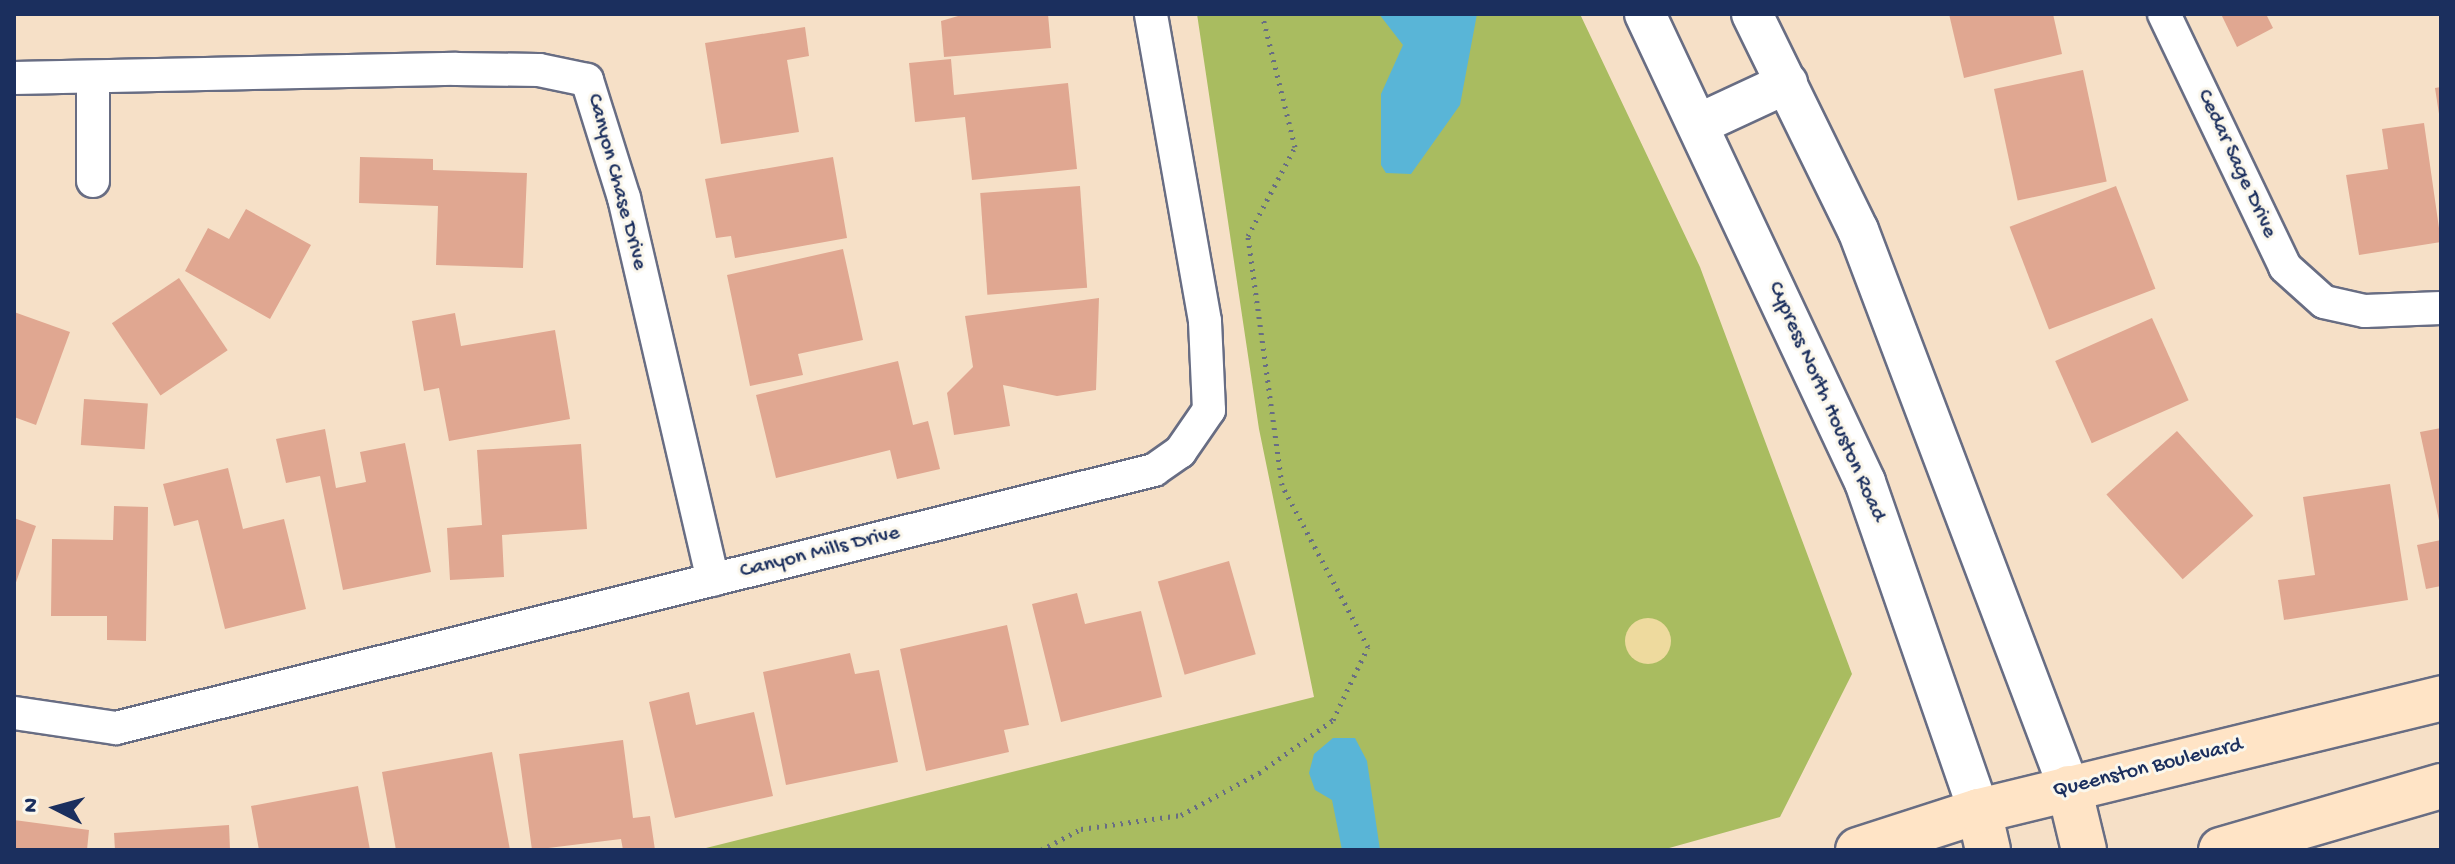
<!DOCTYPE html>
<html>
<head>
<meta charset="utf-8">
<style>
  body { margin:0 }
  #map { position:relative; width:2455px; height:864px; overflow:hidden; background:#f6e0c7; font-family:"Gochi Hand",sans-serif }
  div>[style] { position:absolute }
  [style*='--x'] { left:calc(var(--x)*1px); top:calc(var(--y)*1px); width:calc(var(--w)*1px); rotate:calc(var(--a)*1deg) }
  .green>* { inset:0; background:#a9bc60 }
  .sand>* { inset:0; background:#eeda9e }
  .round { border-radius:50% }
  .water>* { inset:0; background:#59b5d7 }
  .building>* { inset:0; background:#e0a791; transform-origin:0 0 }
  .path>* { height:5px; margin-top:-2.5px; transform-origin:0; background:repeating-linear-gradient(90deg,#686d83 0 2px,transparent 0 8px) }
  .roads { filter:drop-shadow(2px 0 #686d83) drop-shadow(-2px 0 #686d83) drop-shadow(0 2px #686d83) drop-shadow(0 -2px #686d83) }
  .minor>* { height:32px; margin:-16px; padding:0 16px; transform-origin:16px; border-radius:16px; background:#fff }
  .tertiary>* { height:40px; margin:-20px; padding:0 20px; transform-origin:20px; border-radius:20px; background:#fff }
  .secondary>* { height:44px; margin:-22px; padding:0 22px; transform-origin:22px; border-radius:22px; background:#ffe4c6 }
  span { translate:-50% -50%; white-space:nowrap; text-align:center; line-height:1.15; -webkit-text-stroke:6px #fbf7ec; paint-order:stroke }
  .street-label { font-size:22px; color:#1b2f5e }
  .frame { position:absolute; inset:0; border:16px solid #1b2f5e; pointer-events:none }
  .north { position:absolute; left:16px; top:768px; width:80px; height:80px; -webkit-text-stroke:6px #fbf7ec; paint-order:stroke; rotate:276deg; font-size:22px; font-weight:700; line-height:32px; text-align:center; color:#1b2f5e }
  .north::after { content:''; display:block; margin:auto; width:28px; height:36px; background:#1b2f5e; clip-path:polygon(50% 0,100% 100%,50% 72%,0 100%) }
</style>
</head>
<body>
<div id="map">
  <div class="green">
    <div style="clip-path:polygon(1197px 14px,1580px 14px,1700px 267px,1852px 674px,1780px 817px,1662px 850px,698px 850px,1314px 697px,1259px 429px)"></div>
  </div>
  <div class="sand">
    <div class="round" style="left:1625px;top:618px;width:46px;height:46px"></div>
  </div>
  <div class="water">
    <div style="clip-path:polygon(1379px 14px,1477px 14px,1460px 105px,1411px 174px,1386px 173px,1381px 165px,1381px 94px,1403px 45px)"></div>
    <div style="clip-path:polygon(1333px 738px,1355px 738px,1367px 761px,1380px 850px,1342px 850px,1332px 800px,1315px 790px,1309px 773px,1314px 754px)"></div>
  </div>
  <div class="building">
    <div style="clip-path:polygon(965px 14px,1048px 14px,1051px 48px,944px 57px,941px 21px)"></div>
    <div style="clip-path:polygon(1949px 14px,2053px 14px,2062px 54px,1964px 78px)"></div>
    <div style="clip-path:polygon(2221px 14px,2266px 14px,2273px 28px,2237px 47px)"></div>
    <div style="clip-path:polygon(805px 27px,809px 56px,787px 60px,799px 132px,721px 144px,705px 43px)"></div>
    <div style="clip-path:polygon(951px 59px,954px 95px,1068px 83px,1077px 169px,972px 180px,965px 117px,915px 122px,909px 63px)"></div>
    <div style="left:2083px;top:70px;width:114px;height:91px;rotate:78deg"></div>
    <div style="clip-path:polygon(2441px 87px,2441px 114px,2439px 114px,2435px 88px)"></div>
    <div style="clip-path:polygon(2424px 123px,2441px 242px,2359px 255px,2346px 175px,2388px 169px,2382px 129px)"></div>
    <div style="clip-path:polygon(360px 157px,433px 159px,433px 170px,527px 173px,523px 268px,436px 265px,438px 206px,359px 203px)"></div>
    <div style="clip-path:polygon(833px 157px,847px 238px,735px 258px,731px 236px,716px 238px,705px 179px)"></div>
    <div style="left:1080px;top:186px;width:102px;height:100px;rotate:86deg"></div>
    <div style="left:2116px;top:186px;width:110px;height:114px;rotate:69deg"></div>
    <div style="clip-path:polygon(246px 209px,311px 245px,270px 319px,185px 271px,208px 228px,229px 239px)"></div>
    <div style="clip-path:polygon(843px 249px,863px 340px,798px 354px,803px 375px,750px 386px,727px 275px)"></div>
    <div style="left:179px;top:278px;width:87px;height:81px;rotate:56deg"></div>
    <div style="clip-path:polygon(1099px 298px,1096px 390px,1057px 396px,1003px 385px,1010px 426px,954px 435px,947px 393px,973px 367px,965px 316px)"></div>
    <div style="clip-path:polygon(14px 312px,70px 332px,36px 425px,14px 417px)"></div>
    <div style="clip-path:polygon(455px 313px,461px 346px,555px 330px,570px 419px,449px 441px,439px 388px,424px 391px,412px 321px)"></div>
    <div style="left:2152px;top:318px;width:90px;height:106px;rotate:66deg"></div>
    <div style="clip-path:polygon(898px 361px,913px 425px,928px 421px,940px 469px,897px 479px,890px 450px,776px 478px,756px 395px)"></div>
    <div style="left:84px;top:399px;width:64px;height:46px;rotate:4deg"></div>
    <div style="clip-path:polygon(2441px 428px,2441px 525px,2440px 525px,2420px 432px)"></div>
    <div style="clip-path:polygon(325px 429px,336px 488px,366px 482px,360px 452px,405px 443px,431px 572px,343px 590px,320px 476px,286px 483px,276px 439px)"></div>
    <div style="left:2177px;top:431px;width:114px;height:95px;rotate:48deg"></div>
    <div style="clip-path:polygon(581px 444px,587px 529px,502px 535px,504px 577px,450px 580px,447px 528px,482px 525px,477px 450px)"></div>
    <div style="clip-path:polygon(228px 468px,243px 529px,284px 519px,306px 609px,225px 629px,198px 520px,174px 526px,163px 484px)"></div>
    <div style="clip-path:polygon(2390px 484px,2408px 600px,2284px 620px,2278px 580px,2315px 575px,2303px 497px)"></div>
    <div style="clip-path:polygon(114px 506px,148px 507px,146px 641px,107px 640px,107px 616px,51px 616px,52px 539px,113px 540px)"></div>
    <div style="clip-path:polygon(14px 518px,36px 526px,14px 588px)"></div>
    <div style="clip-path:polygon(2441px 540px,2441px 586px,2426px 589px,2417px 545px)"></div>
    <div style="left:1229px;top:561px;width:97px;height:74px;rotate:74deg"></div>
    <div style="clip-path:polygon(1077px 593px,1085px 624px,1141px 611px,1162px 697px,1061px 722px,1032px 604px)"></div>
    <div style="clip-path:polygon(1007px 625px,1029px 725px,1004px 730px,1009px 752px,926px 771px,900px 649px)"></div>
    <div style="clip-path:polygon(850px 653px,855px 674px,879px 670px,898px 762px,786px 785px,763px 672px)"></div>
    <div style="clip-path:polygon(689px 692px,696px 725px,754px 712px,773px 796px,675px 818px,649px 702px)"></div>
    <div style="clip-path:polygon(623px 740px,633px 818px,650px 816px,655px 850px,623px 850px,621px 839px,532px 850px,519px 754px)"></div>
    <div style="clip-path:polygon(492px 752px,510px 850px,396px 850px,382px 772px)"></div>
    <div style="clip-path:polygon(358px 786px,370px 850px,259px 850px,251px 806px)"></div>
    <div style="clip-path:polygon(14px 820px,89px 830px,87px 850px,14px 850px)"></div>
    <div style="clip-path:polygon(229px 825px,230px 850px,115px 850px,114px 833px)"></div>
  </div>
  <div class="path">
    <div style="--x:789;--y:850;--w:31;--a:0"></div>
    <div style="--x:1041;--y:850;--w:45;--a:-27.7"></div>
    <div style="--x:1081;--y:829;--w:101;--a:-8"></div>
    <div style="--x:1181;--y:815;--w:89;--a:-28.3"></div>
    <div style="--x:1259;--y:773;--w:91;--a:-35.6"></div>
    <div style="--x:1333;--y:720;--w:81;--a:-64.4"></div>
    <div style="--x:1368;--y:647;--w:183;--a:-118"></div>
    <div style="--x:1282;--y:485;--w:251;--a:-97.8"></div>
    <div style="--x:1248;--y:236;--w:101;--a:-62.2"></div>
    <div style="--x:1295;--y:147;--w:137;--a:-103.9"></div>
  </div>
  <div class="roads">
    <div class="minor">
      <div style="--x:2164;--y:14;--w:280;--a:64.4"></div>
      <div style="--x:2285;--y:267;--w:52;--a:41.9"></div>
      <div style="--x:2324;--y:302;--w:42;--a:12.4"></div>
      <div style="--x:2365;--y:311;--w:76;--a:-2.3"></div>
      <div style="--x:14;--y:78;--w:442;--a:-1.2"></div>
      <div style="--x:456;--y:69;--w:83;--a:0.7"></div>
      <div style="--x:539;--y:70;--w:49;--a:11.8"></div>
      <div style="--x:587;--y:80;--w:124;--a:72.6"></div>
      <div style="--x:624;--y:198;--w:392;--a:76.9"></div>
      <div style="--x:93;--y:78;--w:103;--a:90"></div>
      <div style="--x:14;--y:713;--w:103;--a:8.4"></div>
      <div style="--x:116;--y:728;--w:1070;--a:-13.96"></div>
      <div style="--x:1154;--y:470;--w:32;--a:-35"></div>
      <div style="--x:1180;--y:452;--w:51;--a:-55.4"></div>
      <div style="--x:1209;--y:410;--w:89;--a:-92.6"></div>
      <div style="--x:1205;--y:321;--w:312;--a:-100"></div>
    </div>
    <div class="tertiary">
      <div style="--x:1645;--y:14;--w:517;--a:64.82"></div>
      <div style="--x:1865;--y:482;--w:348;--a:70.9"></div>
      <div style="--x:1752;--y:14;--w:241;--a:63.9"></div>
      <div style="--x:1858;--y:230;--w:597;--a:69.29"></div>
      <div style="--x:1701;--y:123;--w:95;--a:-24.9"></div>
    </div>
    <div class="secondary">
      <div style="--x:2069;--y:788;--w:64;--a:76.4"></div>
      <div style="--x:1979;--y:811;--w:40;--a:77"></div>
      <div style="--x:1858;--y:850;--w:127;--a:-17.9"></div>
      <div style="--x:1979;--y:811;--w:476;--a:-13.7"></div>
      <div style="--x:2221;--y:850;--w:229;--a:-16.2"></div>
    </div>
  </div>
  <div class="street-label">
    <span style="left:2236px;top:164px;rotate:65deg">Cedar Sage Drive</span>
    <span style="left:616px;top:182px;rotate:75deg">Canyon Chase Drive</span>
    <span style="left:1826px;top:402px;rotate:66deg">Cypress North Houston Road</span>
    <span style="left:820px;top:553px;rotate:-14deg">Canyon Mills Drive</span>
    <span style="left:2148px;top:769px;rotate:-14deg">Queenston Boulevard</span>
  </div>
  <div class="frame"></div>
  <div class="north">N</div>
</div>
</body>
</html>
